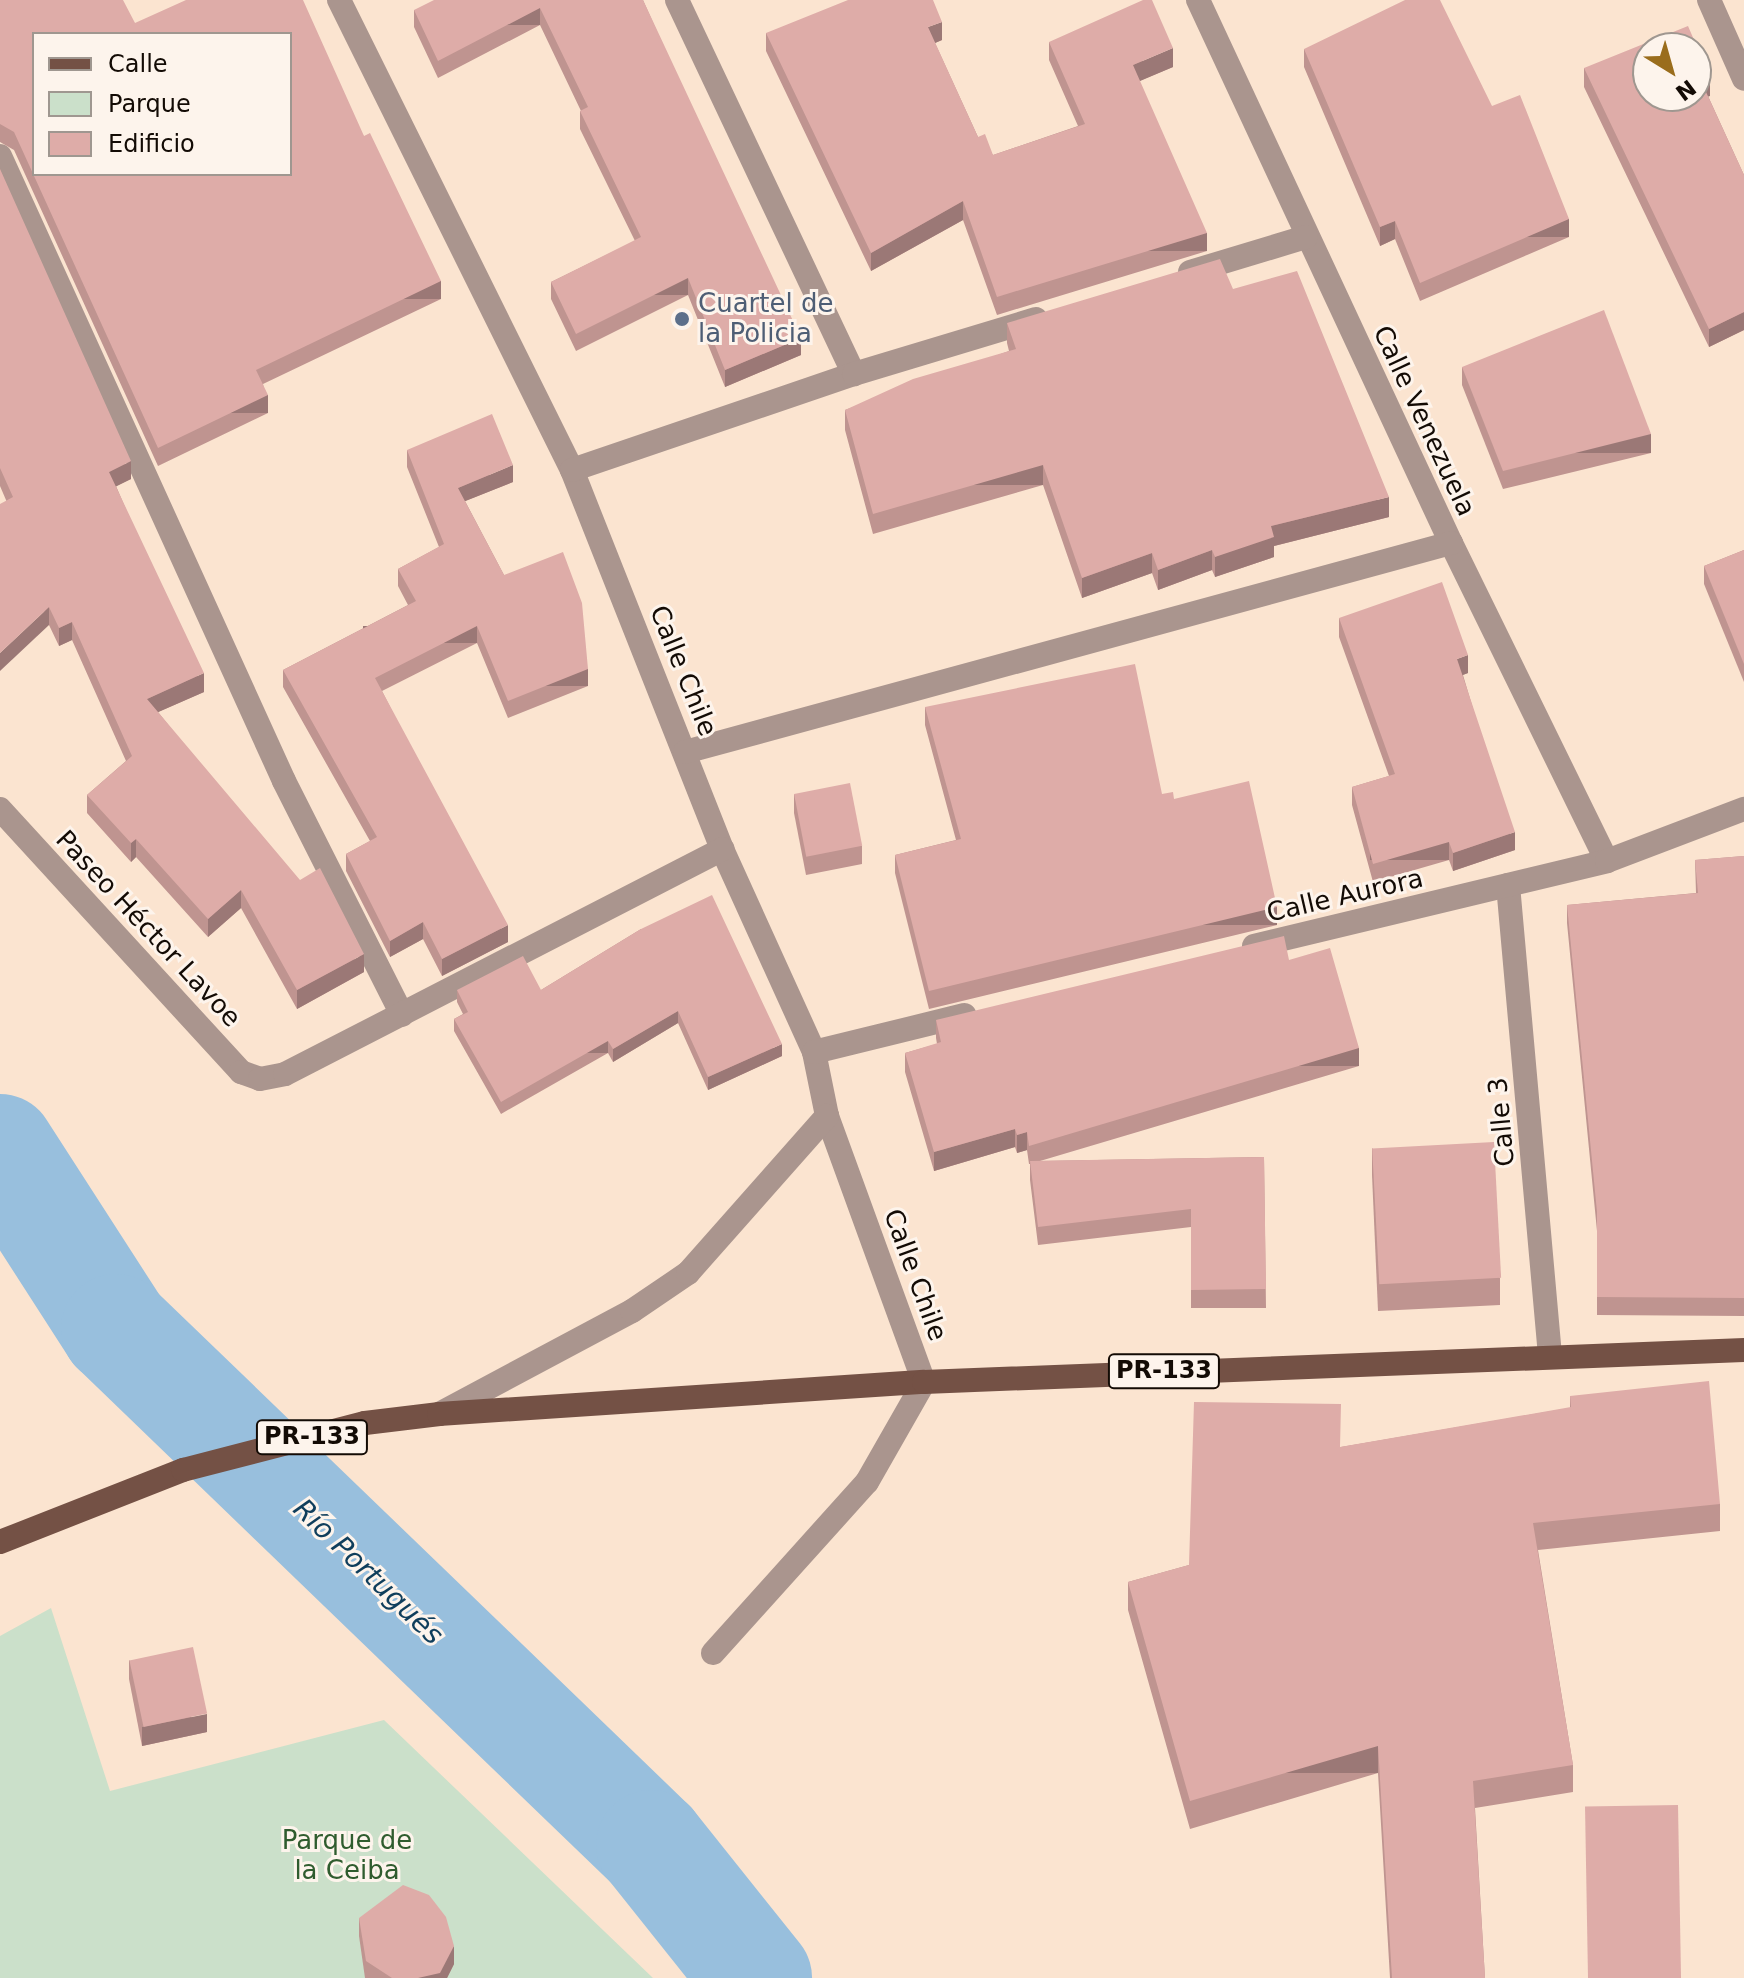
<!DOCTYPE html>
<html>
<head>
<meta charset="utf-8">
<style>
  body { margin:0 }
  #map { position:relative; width:1744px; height:1978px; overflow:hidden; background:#fbe4d0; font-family:"DejaVu Sans",sans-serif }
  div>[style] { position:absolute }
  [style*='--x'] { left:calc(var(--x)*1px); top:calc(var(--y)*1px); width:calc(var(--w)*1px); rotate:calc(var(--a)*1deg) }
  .green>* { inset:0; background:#cbe0ca }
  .river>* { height:110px; margin:-55px; padding:0 55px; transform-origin:55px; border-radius:55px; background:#98bfdd }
  .lane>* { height:24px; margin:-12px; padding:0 12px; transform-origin:12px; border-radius:12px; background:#aa958e }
  .street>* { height:24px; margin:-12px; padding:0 12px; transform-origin:12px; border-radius:12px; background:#aa958e }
  .primary>* { height:24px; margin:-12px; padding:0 12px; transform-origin:12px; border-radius:12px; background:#745145 }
  .wall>* { inset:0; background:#bf9490 }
  .shaded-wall>* { inset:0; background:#9b7876; transform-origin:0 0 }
  .building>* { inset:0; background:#deaca8; transform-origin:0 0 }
  .dots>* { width:22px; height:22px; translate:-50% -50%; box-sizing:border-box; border:4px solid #fdf4ec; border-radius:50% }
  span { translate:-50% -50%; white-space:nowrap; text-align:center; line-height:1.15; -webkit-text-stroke:6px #fdf4ec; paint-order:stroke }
  .shield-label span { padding:2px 6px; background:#fdf4ec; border:2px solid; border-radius:6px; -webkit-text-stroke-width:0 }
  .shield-label { font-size:24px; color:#130b05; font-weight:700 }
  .service-label { font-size:26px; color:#4e5e75 }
  .left { translate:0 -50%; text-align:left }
  .street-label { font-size:26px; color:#130b05 }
  .park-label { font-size:26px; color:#2f5c2e }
  .water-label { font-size:28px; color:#0f3e5c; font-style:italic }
  .legend { position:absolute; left:32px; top:32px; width:260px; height:144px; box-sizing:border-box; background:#fdf4ec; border:2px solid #9f9790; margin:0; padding:10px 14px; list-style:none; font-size:24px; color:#130b05 }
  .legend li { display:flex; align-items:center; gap:16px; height:40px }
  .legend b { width:40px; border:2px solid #9f9790 }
  .north { position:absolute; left:1632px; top:32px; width:80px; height:80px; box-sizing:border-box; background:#fdf4ec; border:2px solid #9f9790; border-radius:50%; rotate:143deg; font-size:22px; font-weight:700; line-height:32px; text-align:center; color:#130b05 }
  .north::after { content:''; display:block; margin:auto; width:28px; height:36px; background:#9a6d1c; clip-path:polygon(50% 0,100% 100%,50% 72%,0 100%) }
</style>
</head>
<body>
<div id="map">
  <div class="green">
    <div style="clip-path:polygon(51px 1608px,110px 1791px,384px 1720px,653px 1978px,0 1978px,0 1636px)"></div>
  </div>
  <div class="river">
    <div style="--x:0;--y:1149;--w:214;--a:57.2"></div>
    <div style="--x:116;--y:1329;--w:743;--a:43.96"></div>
    <div style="--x:651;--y:1845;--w:170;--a:51.4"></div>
  </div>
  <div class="lane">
    <div style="--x:713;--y:1653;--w:230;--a:-48"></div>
    <div style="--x:867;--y:1482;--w:115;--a:-60.3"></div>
  </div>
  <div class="street">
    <div style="--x:339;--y:0;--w:525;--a:63.63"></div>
    <div style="--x:572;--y:470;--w:408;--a:68.4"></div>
    <div style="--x:722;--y:849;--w:223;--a:65.6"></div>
    <div style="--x:814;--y:1052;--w:65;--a:78.5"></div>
    <div style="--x:827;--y:1116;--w:283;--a:70"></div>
    <div style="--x:677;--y:0;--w:414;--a:64.7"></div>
    <div style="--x:1198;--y:0;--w:599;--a:65.02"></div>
    <div style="--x:1451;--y:543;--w:354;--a:63.9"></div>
    <div style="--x:1709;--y:0;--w:86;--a:66.1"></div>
    <div style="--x:0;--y:156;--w:686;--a:65.56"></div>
    <div style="--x:284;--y:781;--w:262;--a:63.2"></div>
    <div style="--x:1190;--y:272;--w:121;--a:-16.8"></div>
    <div style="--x:572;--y:470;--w:298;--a:-18.8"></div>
    <div style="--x:854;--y:374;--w:190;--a:-16.8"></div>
    <div style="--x:685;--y:752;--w:794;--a:-15.26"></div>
    <div style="--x:0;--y:809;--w:357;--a:47.5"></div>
    <div style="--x:241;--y:1072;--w:20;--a:20"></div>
    <div style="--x:260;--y:1079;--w:25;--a:-11"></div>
    <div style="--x:285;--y:1074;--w:492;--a:-27.2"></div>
    <div style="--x:1508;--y:885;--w:471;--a:84.9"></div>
    <div style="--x:1254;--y:946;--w:363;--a:-13.5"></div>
    <div style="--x:1607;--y:861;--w:147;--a:-20.8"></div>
    <div style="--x:814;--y:1052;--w:155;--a:-13.8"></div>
    <div style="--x:439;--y:1414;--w:219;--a:-28.1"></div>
    <div style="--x:632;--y:1311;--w:68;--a:-34.2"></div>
    <div style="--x:688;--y:1273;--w:210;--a:-48.5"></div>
  </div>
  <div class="primary">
    <div style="--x:0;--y:1542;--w:197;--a:-21.5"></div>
    <div style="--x:183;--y:1470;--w:188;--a:-14.5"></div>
    <div style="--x:365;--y:1423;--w:75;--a:-6.9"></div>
    <div style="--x:439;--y:1414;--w:486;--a:-3.8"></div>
    <div style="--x:924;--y:1382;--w:821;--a:-2.23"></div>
  </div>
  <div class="wall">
    <div style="clip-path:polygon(0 0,135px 23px,364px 136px,441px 299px,263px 384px,268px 413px,158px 466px,14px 150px,0 142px)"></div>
    <div style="clip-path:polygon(643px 0,801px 355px,725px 387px,688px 295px,576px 351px,551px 299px,551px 282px,635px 241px,580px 129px,580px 111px,581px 111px,540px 25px,438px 78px,414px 27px,414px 10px)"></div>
    <div style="clip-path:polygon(766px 33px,942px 40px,935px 43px,978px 137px,993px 155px,1078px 126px,1049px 60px,1049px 42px,1173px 67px,1139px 81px,1207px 251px,997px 315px,963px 220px,871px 271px,766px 51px)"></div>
    <div style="clip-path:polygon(1304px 49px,1492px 106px,1569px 237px,1420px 301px,1395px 239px,1380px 246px,1304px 67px)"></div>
    <div style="clip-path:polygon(1584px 68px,1710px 96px,1708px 96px,1744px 175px,1744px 330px,1709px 347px,1584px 87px)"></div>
    <div style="clip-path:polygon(0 169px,131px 479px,116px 486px,204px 692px,158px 712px,364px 972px,297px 1009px,241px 908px,208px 937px,136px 857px,131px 862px,87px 813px,87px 795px,126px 761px,72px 640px,59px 646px,49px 625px,6px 500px,0 486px)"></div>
    <div style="clip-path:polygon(1233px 289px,1389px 517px,1274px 546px,1274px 557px,1215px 577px,1212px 570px,1158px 590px,1152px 573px,1082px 598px,1043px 485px,873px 534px,845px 430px,845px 410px,1009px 351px,1007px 343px,1007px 323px)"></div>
    <div style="clip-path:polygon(1462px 367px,1651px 453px,1503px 489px,1462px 385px)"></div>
    <div style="clip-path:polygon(407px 450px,513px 482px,465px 501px,504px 575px,588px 686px,508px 718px,477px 643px,382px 691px,508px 942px,442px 976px,423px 939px,390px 957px,346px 871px,346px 854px,370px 841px,283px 687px,283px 670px,408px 605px,398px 586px,398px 569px,439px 547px,407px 467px)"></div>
    <div style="clip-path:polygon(1744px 550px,1744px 682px,1704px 584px,1704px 566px)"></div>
    <div style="clip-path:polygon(1339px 618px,1468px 673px,1463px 675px,1515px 850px,1453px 871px,1449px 860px,1373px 882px,1352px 805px,1352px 787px,1389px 776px,1339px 637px)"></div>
    <div style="clip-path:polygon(925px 707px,1174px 799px,1277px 925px,929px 1009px,895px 873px,895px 855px,956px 840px,925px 725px)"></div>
    <div style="clip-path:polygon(794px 794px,862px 846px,862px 864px,806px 875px,794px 813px)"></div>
    <div style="clip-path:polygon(1744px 856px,1744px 1316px,1597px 1315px,1597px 1231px,1567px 923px,1567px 905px,1696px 893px,1695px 860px)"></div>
    <div style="clip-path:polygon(641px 929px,782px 1056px,708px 1090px,678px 1023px,613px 1062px,608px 1053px,501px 1114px,454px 1031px,454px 1019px,463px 1014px,457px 1002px,457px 990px,541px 990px)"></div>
    <div style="clip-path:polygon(1289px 960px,1359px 1066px,1040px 1161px,1264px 1157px,1266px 1308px,1191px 1308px,1191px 1227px,1038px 1245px,1030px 1180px,1030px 1164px,1029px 1164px,1027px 1150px,1017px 1153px,1015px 1147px,934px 1171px,905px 1072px,905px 1053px,937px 1044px,936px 1038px,936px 1020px)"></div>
    <div style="clip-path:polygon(1372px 1148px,1500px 1278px,1500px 1305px,1378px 1311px,1372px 1175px)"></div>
    <div style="clip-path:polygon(1570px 1396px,1720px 1504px,1720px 1531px,1538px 1550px,1573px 1765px,1573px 1792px,1475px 1808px,1485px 1978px,1390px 1978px,1378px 1773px,1190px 1829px,1128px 1610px,1128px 1582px,1189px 1565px,1341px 1447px,1570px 1408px)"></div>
    <div style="clip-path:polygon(129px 1660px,207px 1732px,142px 1746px,129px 1679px)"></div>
    <div style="clip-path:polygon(359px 1918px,454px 1964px,447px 1978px,365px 1978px,359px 1936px)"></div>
  </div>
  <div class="shaded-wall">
    <div style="left:540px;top:8px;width:17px;height:115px;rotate:90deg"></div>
    <div style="clip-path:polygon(942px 22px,942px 40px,928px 46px,928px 27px)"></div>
    <div style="clip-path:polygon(1173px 48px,1173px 67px,1133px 84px,1133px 65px)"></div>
    <div style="clip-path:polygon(1710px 77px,1710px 96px,1701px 99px,1701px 81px)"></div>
    <div style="clip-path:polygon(963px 201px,963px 220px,871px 271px,871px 253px)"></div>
    <div style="left:1569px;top:219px;width:18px;height:162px;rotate:90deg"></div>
    <div style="clip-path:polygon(1395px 221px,1395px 239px,1380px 246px,1380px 227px)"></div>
    <div style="left:1207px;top:233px;width:18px;height:220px;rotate:90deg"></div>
    <div style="left:688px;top:278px;width:17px;height:125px;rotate:90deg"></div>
    <div style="left:441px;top:281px;width:18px;height:205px;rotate:90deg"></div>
    <div style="clip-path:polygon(1744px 312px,1744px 330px,1709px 347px,1709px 329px)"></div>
    <div style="clip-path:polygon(801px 338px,801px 355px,725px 387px,725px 370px)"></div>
    <div style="left:268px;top:395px;width:18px;height:122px;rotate:90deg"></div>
    <div style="left:1651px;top:434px;width:19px;height:153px;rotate:90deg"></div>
    <div style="clip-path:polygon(131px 461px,131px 479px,109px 490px,109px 472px)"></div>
    <div style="clip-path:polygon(513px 465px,513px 482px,458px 504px,458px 488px)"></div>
    <div style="left:1043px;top:465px;width:20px;height:177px;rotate:90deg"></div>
    <div style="clip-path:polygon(1389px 497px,1389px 517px,1274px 546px,1274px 557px,1215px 577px,1215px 557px,1271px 526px)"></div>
    <div style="clip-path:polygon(1212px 550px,1212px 570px,1158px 590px,1158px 570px)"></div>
    <div style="clip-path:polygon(1152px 553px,1152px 573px,1082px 598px,1082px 578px)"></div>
    <div style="clip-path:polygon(49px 607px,49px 625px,0 671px,0 653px)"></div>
    <div style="clip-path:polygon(72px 622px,72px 640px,59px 646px,59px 628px)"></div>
    <div style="left:477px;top:626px;width:17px;height:114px;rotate:90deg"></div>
    <div style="clip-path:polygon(1468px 655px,1468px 673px,1457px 677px,1457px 659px)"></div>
    <div style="left:588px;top:669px;width:17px;height:86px;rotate:90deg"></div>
    <div style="clip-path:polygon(204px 673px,204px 692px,147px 717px,147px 699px)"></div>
    <div style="clip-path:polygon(1515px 832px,1515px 850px,1453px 871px,1453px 853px)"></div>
    <div style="clip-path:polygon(136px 839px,136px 857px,131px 862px,131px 843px)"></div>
    <div style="left:1449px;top:842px;width:18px;height:79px;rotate:90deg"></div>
    <div style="clip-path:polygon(241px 890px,241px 908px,208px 937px,208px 919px)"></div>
    <div style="left:1277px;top:907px;width:18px;height:358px;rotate:90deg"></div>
    <div style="clip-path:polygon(423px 922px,423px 939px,390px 957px,390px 941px)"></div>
    <div style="clip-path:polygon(508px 925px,508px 942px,442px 976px,442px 959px)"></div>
    <div style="clip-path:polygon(364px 954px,364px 972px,297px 1009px,297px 990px)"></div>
    <div style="clip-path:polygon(678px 1011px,678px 1023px,613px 1062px,613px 1049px)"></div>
    <div style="left:608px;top:1041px;width:12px;height:123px;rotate:90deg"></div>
    <div style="clip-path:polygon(782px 1044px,782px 1056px,708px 1090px,708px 1077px)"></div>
    <div style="left:1359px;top:1048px;width:18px;height:344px;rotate:90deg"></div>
    <div style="clip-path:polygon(1015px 1129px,1015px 1147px,934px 1171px,934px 1152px)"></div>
    <div style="clip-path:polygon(1027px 1132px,1027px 1150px,1017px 1153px,1017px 1135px)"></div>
    <div style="clip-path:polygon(207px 1714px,207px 1732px,142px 1746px,142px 1727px)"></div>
    <div style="left:1378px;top:1746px;width:27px;height:196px;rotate:90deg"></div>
    <div style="clip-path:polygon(454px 1946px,454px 1964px,447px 1978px,418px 1978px)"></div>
  </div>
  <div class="building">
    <div style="clip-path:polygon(evenodd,0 0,123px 0,135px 23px,186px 0,303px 0,364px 136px,370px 133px,441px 281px,256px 370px,268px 395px,158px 448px,14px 132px,0 124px,0 0,34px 34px,290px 34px,290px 174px,34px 174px,34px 34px)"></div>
    <div style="clip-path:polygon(434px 0,643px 0,801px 338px,725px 370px,688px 278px,576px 334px,551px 282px,641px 237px,580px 111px,588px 107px,540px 8px,438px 61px,414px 10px)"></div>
    <div style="clip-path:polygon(848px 0,933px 0,942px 22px,928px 27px,978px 137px,985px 134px,993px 155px,1085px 124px,1049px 42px,1143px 0,1152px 0,1173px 48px,1133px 65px,1207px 233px,997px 297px,963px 201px,871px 253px,766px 33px)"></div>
    <div style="clip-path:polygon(1405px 0,1440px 0,1492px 106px,1520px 95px,1569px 219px,1420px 283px,1395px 221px,1380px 227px,1304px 49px)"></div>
    <div style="clip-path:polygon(evenodd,1688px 26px,1710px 77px,1701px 81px,1744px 175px,1744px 312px,1709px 329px,1584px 68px,1688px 26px,1648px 48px,1696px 48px,1696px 96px,1648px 96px,1648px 48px)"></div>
    <div style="clip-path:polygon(0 169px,131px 461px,109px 472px,204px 673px,147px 699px,300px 880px,320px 868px,364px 954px,297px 990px,241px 890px,208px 919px,136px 839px,131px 843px,87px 795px,132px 756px,72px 622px,59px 628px,49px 607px,0 653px,0 504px,13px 497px,0 468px)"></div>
    <div style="clip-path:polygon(1220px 259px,1233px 289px,1297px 271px,1389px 497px,1271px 526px,1274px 537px,1215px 557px,1212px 550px,1158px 570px,1152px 553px,1082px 578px,1043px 465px,873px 514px,845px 410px,913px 379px,1016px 349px,1007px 323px)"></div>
    <div style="clip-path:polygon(1604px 310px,1651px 434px,1503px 471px,1462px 367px)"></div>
    <div style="clip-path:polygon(492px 414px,513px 465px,458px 488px,504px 575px,563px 552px,582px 603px,588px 669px,508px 701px,477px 626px,375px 678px,508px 925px,442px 959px,423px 922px,390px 941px,346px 854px,377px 837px,283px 670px,416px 601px,398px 569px,444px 544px,407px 450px)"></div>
    <div style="clip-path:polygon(1744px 550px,1744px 664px,1704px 566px)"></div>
    <div style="clip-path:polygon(1442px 582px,1468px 655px,1457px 659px,1515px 832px,1453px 853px,1449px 842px,1373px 864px,1352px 787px,1395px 774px,1339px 618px)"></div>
    <div style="clip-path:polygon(1135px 664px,1162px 794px,1173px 792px,1174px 799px,1249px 781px,1277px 907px,929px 991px,895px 855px,961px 839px,925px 707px)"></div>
    <div style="left:850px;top:783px;width:64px;height:57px;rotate:79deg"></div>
    <div style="clip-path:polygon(1744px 856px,1744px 1298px,1597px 1297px,1597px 1212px,1567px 905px,1698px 893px,1695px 860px)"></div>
    <div style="clip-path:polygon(712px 895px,782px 1044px,708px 1077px,678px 1011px,613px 1049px,608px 1041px,501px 1102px,454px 1019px,468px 1012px,457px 990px,523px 956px,541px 990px,641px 929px)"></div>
    <div style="clip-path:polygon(1284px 936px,1289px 960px,1330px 948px,1359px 1048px,1029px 1146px,1027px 1132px,1017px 1135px,1015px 1129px,934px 1152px,905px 1053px,941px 1042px,936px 1020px)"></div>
    <div style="left:1494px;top:1142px;width:136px;height:122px;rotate:87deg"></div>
    <div style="clip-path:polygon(1264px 1157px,1266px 1289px,1191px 1290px,1191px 1209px,1038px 1227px,1030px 1161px)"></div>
    <div style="clip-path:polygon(1709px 1381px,1720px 1504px,1533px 1523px,1573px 1765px,1473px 1781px,1485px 1978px,1392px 1978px,1378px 1746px,1190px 1801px,1128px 1582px,1189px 1565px,1194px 1402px,1341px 1404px,1340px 1447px,1571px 1407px,1570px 1396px)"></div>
    <div style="left:193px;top:1647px;width:68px;height:65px;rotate:78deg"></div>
    <div style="left:1678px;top:1805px;width:173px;height:93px;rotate:89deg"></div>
    <div style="clip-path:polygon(403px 1885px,429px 1895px,446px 1917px,454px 1946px,440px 1973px,418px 1978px,392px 1978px,366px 1961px,359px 1918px)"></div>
  </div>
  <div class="dots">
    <div style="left:682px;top:319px;background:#5c6f8a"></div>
  </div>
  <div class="shield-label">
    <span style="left:1164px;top:1371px">PR-133</span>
    <span style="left:312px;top:1437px">PR-133</span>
  </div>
  <div class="service-label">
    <span class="left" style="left:698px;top:319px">Cuartel de<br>la Policia</span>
  </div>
  <div class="street-label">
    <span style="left:1424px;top:421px;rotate:65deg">Calle Venezuela</span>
    <span style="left:683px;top:671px;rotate:68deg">Calle Chile</span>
    <span style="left:1345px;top:896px;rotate:-13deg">Calle Aurora</span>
    <span style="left:148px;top:929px;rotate:47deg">Paseo Héctor Lavoe</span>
    <span style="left:1502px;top:1122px;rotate:-95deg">Calle 3</span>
    <span style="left:915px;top:1275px;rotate:70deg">Calle Chile</span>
  </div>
  <div class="park-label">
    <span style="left:347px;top:1856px">Parque de<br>la Ceiba</span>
  </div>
  <div class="water-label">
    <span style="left:368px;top:1572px;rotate:44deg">Río Portugués</span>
  </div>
  <ul class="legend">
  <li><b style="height:10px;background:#745145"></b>Calle</li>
  <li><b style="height:22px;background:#cbe0ca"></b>Parque</li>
  <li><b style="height:22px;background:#deaca8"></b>Edificio</li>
  </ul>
  <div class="north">N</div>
</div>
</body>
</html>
